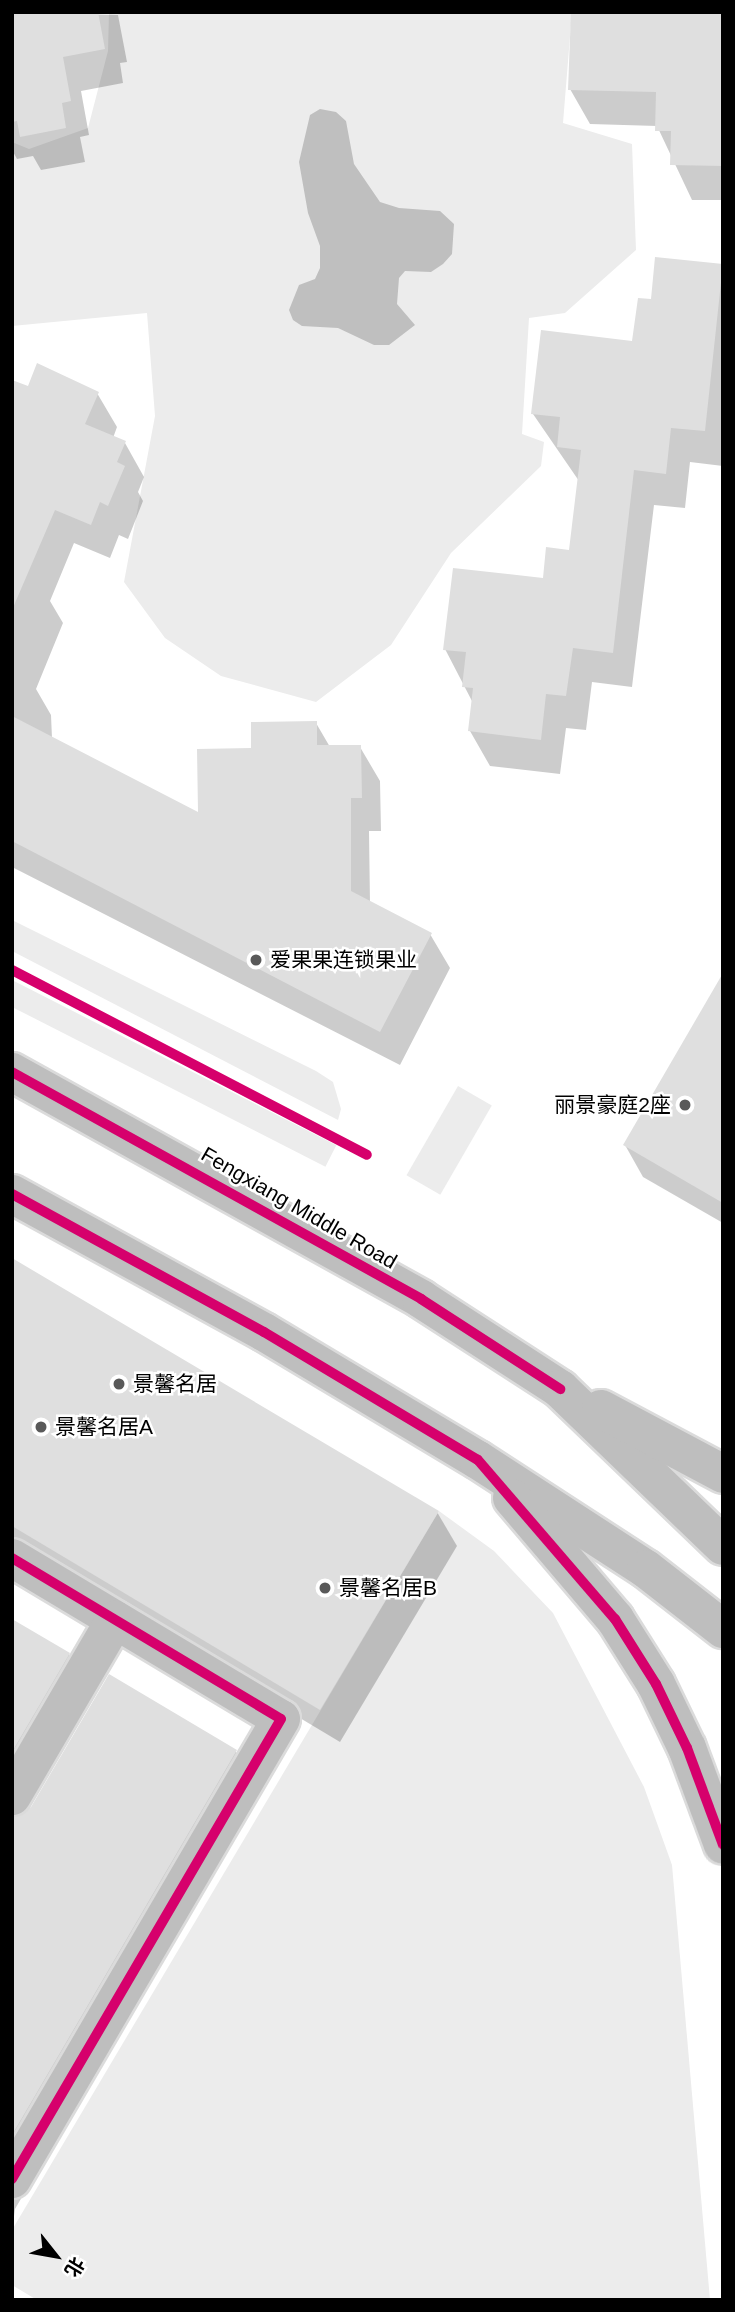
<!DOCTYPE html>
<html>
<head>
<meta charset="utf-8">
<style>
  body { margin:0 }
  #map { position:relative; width:735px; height:2312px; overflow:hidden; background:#fff; font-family:Arial,"Noto Sans SC",sans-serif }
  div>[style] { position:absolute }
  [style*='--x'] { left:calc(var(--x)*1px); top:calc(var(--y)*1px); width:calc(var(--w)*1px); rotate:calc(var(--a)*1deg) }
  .green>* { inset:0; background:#ececec; transform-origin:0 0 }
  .water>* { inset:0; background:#bfbfbf }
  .shadow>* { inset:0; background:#0003 }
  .building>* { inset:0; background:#dfdfdf }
  .roads { filter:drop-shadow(2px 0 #dbdbdb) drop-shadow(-2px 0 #dbdbdb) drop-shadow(0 2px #dbdbdb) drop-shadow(0 -2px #dbdbdb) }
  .minor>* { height:38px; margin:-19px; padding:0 19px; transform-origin:19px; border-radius:19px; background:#bebebe }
  .major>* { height:38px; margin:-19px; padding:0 19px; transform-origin:19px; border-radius:19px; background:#bebebe }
  .cycleway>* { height:10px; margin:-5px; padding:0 5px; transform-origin:5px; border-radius:5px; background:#d6006c }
  .dots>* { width:19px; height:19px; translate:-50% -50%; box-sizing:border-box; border:4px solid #fff; border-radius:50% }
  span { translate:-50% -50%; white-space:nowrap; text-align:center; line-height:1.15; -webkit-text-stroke:5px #fff; paint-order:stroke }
  .poi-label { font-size:21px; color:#000 }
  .left { translate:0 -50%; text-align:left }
  .right { translate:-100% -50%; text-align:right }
  .street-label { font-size:21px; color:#000 }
  .frame { position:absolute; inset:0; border:14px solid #000; pointer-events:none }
  .north { position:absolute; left:21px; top:2221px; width:70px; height:70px; -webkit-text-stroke:5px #fff; paint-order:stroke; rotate:121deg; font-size:19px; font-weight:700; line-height:28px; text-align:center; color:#000 }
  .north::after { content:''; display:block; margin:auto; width:24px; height:32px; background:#000; clip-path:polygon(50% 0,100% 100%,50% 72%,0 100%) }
</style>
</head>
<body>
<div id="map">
  <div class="green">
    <div style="clip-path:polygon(109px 12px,572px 12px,563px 123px,632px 144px,636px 250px,565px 313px,529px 318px,522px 434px,544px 442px,541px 466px,451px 553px,391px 645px,316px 702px,221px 676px,165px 638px,124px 582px,155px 416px,147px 313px,12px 326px,12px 142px,29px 149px,88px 128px,108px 51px)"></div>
    <div style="clip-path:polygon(12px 920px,316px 1071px,333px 1082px,341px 1109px,338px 1120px,12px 951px)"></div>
    <div style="left:12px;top:980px;width:364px;height:24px;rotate:27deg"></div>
    <div style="left:458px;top:1086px;width:39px;height:103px;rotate:30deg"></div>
    <div style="clip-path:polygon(439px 1511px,494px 1551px,553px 1613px,644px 1787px,672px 1865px,710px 2300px,37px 2300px,12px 2285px,12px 2230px)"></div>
  </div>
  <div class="water">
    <div style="clip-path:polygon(320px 109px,336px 112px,346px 121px,354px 164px,380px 202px,399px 208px,440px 211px,454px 224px,452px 254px,443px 264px,431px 272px,405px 271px,399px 278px,397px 304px,415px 325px,389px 345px,374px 345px,338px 328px,302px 326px,293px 320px,289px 310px,299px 285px,315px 279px,320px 268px,320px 246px,308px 213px,299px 162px,310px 115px)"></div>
  </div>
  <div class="shadow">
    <div style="clip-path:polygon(12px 12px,118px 15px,127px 62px,120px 63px,123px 83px,81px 91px,89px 135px,80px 137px,85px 162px,41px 170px,33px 156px,17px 159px,12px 150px)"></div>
    <div style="clip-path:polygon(723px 12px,723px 200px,692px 200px,657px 126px,590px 124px,570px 89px)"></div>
    <div style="clip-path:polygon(723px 266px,723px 466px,690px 462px,685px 508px,654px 505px,632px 687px,592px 682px,586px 730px,566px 728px,560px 774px,490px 766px,470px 731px,473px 703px,445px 649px,544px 580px,570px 552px,579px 481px,533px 414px,634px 343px,652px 301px)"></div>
    <div style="clip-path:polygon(12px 387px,97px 393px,117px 427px,113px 438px,125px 443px,144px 477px,138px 492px,143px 501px,128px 539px,119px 535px,110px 558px,74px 543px,50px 601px,63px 623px,36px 689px,51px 715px,52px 738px,200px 815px,253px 750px,316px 723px,330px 747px,360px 747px,380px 781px,381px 831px,369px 831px,370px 903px,430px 934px,450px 968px,400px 1065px,12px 867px)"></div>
    <div style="clip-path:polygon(723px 978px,723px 1223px,643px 1177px,625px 1145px)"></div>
    <div style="clip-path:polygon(12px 1260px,437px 1512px,457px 1546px,340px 1742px,12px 1546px)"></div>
    <div style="clip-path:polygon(12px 1621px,69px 1654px,92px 1694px,19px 1820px,32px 1808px,109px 1677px,236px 1752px,259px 1791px,15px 2209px,12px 2231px)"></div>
  </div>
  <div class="building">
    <div style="clip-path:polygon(12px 12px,98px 12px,105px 49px,63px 57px,71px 101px,62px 103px,66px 128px,20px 137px,17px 121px,12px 122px)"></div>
    <div style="clip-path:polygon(571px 12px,723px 12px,723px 166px,670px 165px,671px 131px,655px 131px,656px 92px,568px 90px)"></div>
    <div style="clip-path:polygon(655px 257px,723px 264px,705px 431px,671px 428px,666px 474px,634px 470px,613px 653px,573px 648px,566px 696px,546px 694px,541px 740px,468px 731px,473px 688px,462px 687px,466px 652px,443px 650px,453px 568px,543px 578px,546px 547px,569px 550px,581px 450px,557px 447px,560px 417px,531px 414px,541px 330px,632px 341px,638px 298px,651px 299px)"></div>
    <div style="clip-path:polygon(37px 363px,99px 392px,85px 424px,126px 441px,117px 462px,125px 466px,108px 506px,100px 502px,91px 525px,55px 510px,12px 610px,12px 380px,28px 386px)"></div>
    <div style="clip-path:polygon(12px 716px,198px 812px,197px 749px,251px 748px,251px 722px,317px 721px,317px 745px,361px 745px,362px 798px,351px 798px,351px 891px,432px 933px,380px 1032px,12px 841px)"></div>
    <div style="clip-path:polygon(723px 973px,723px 1203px,623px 1145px)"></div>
    <div style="clip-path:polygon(12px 1258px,439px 1511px,320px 1710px,12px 1526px)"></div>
    <div style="clip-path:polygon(12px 1619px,70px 1653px,12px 1752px)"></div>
    <div style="clip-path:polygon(109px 1674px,237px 1750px,12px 2135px,12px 1818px,31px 1807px)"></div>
  </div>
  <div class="roads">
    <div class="minor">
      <div style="--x:12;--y:1558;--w:313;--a:30.9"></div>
      <div style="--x:281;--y:1719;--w:533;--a:120.32"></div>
      <div style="--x:12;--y:1796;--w:204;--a:-59.7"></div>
    </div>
    <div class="major">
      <div style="--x:12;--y:1072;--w:468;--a:29"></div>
      <div style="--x:421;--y:1299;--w:166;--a:32.9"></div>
      <div style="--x:560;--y:1389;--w:226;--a:43.9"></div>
      <div style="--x:12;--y:1194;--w:287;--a:28.7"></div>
      <div style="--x:264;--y:1332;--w:249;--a:30.9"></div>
      <div style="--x:478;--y:1460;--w:200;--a:33"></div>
      <div style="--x:646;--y:1569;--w:98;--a:37.9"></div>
      <div style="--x:601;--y:1409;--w:138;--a:28"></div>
      <div style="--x:512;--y:1498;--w:159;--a:49.6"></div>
      <div style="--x:615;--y:1619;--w:77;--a:57.8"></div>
      <div style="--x:656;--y:1684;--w:71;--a:64.2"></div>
      <div style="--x:687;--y:1748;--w:103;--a:69.6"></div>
    </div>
  </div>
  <div class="cycleway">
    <div style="--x:12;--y:970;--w:400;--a:27.5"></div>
    <div style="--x:12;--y:1072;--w:468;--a:29"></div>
    <div style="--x:421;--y:1299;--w:166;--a:32.9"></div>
    <div style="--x:12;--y:1194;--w:287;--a:28.7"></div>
    <div style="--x:264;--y:1332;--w:249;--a:30.9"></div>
    <div style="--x:478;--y:1460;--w:210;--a:49.3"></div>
    <div style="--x:615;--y:1619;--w:77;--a:57.8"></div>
    <div style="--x:656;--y:1684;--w:71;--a:64.2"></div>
    <div style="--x:687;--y:1748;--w:103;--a:69.6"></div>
    <div style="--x:12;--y:1558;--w:313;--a:30.9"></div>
    <div style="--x:281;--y:1719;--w:533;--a:120.32"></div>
  </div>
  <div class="dots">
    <div style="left:256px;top:960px;background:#595959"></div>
    <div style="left:685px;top:1105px;background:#595959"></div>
    <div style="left:119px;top:1384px;background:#595959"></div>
    <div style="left:41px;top:1427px;background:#595959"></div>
    <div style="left:325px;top:1588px;background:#595959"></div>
  </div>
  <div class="poi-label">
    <span class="left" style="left:270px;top:960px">爱果果连锁果业</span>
    <span class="right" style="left:671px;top:1105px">丽景豪庭2座</span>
    <span class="left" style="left:133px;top:1384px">景馨名居</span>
    <span class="left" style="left:55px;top:1427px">景馨名居A</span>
    <span class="left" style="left:339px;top:1588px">景馨名居B</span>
  </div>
  <div class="street-label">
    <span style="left:299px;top:1208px;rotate:30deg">Fengxiang Middle Road</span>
  </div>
  <div class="frame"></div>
  <div class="north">北</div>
</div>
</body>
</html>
